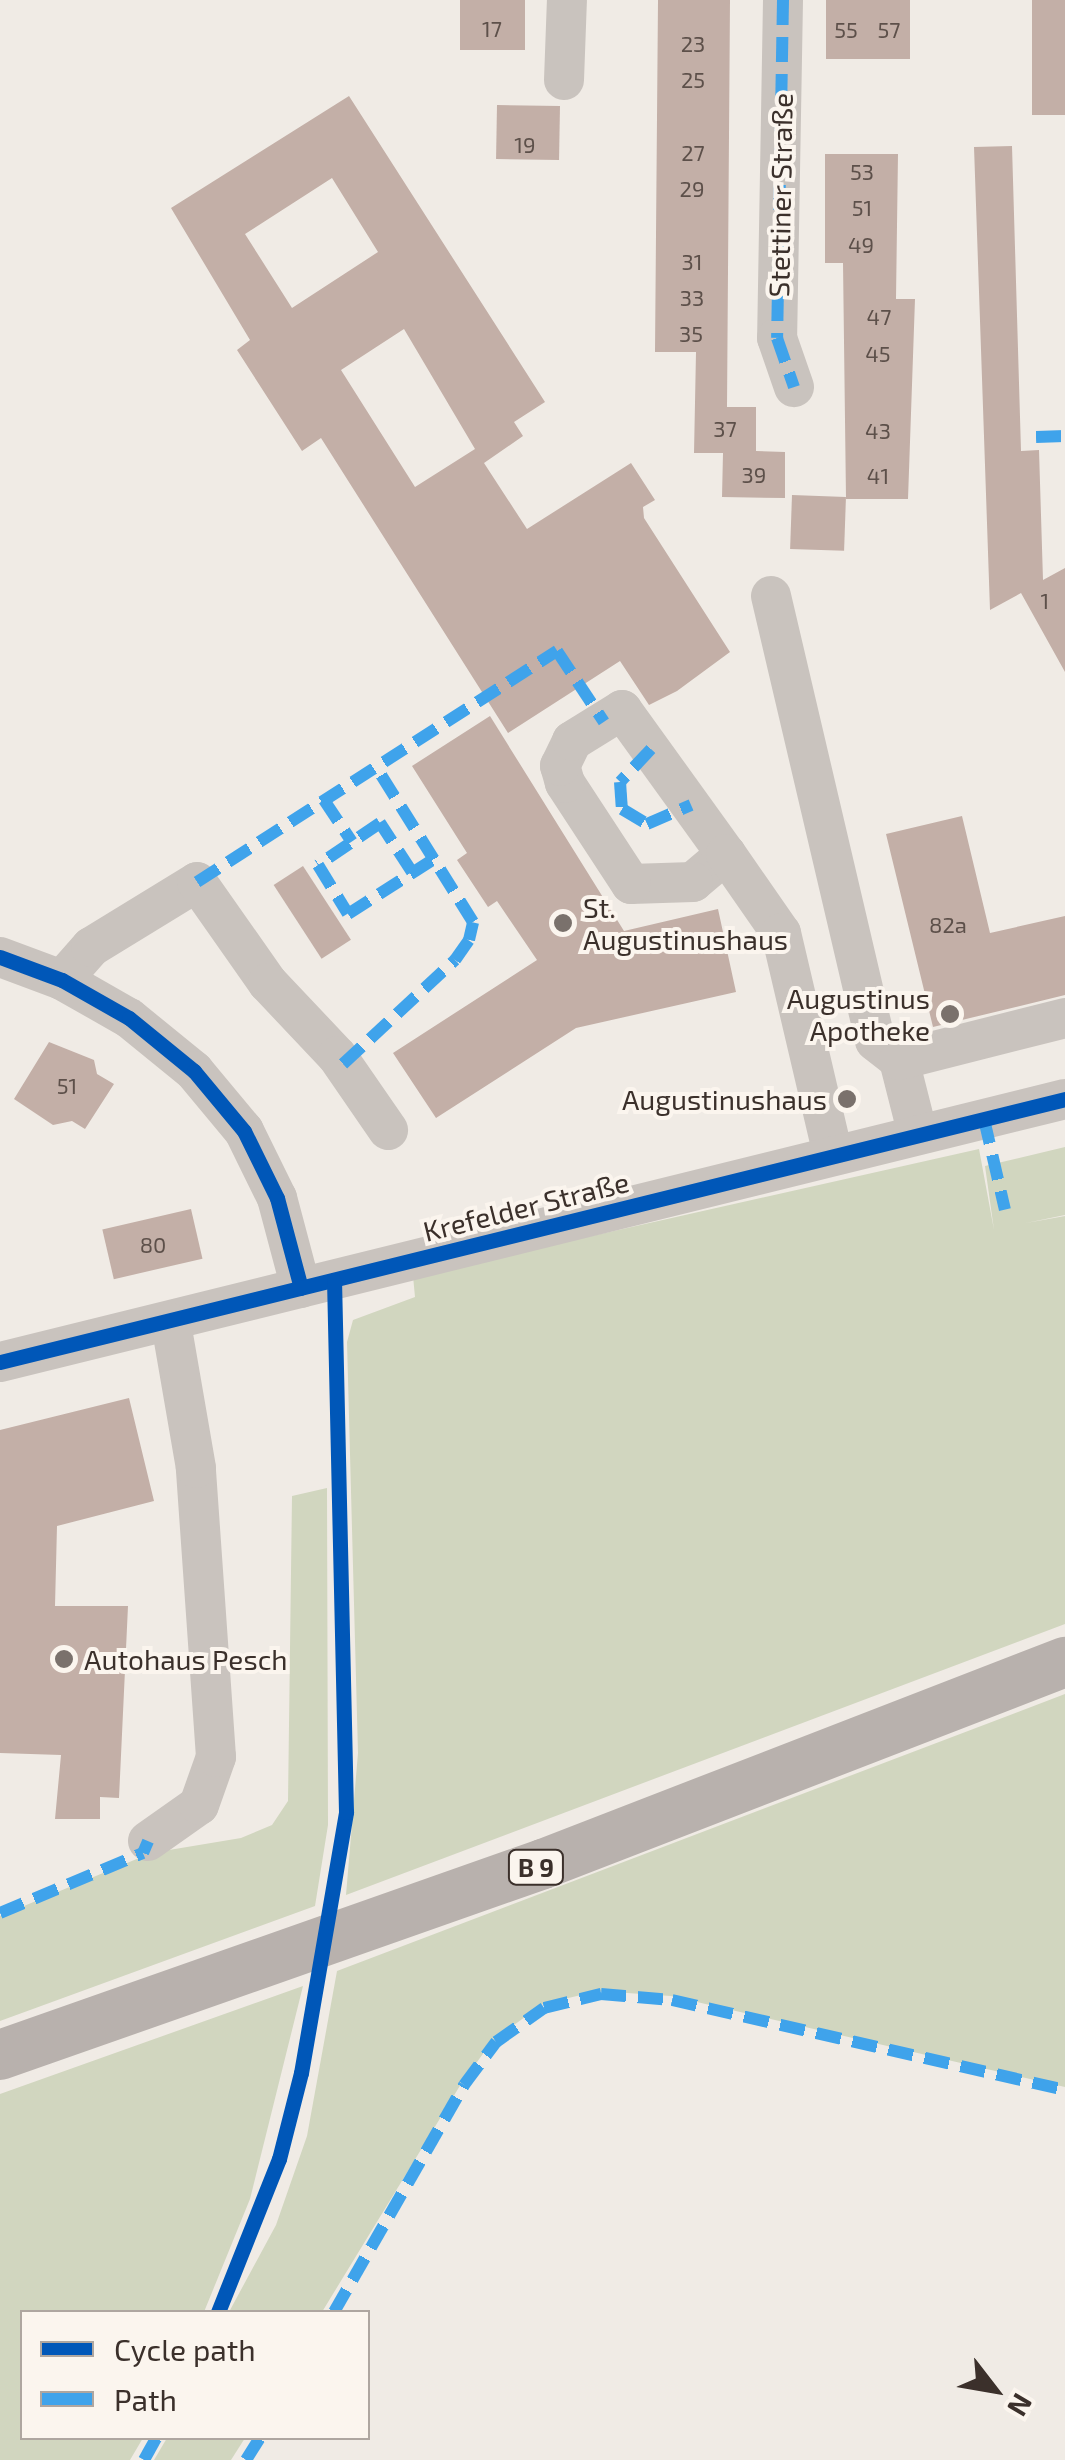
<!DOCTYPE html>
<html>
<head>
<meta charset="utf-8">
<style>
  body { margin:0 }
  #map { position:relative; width:1065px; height:2460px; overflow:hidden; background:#f0ebe5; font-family:"Exo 2",sans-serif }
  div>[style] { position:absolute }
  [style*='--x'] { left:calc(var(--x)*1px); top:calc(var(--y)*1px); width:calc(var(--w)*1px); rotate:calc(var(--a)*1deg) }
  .green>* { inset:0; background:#d1d6bf }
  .building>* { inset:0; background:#c3afa7; transform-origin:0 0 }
  .minor>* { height:40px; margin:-20px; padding:0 20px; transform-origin:20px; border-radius:20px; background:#c9c3be }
  .major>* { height:50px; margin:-25px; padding:0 25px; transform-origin:25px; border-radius:25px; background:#b8b1ad }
  .quiet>* { height:12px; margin-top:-6px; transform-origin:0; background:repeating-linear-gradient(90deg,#3fa3eb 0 25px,transparent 0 37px) }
  .cycleway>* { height:15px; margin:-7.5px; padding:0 7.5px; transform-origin:7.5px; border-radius:7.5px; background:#0057b8 }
  .dots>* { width:28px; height:28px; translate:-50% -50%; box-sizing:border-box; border:5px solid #fbf5ee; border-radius:50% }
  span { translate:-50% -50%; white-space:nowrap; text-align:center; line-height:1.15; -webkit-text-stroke:8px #fbf5ee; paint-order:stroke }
  .number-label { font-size:22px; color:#5d504a }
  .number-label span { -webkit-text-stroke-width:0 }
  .shield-label span { padding:2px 8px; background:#fbf5ee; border:2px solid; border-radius:8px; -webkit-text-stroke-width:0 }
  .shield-label { font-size:25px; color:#3b302b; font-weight:700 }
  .street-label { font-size:28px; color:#3b302b }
  .poi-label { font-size:28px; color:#3b302b }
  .left { translate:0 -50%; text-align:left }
  .right { translate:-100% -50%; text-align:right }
  .legend { position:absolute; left:20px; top:2310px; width:350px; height:130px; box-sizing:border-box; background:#fbf5ee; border:2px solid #aea6a0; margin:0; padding:12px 18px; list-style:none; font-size:30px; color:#3b302b }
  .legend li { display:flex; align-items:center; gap:20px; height:50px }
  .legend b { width:50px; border:2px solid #aea6a0 }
  .north { position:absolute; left:945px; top:2340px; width:100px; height:100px; -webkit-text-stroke:8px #fbf5ee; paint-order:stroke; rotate:121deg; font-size:28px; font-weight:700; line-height:40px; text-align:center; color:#3b302b }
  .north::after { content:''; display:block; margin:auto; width:35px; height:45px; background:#3b302b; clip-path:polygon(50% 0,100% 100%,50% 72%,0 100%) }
</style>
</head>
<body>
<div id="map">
  <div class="green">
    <div style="clip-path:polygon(1065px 1147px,1065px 1215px,1026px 1223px,1065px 1216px,1065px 1624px,346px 1895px,358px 1753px,347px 1342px,353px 1320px,415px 1297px,413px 1276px,979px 1149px,994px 1230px,985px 1166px)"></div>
    <div style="clip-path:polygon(327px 1488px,328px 1825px,315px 1906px,0 2021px,0 1916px,151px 1853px,241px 1838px,272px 1825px,288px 1801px,292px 1496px)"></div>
    <div style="clip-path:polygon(1065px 1694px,1065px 2087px,671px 1996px,598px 1991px,543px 2004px,493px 2040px,461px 2084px,322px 2312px,229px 2312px,276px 2225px,307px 2136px,337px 1971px)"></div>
    <div style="clip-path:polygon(303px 1986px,250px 2199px,204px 2312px,22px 2312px,22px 2438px,143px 2438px,130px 2460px,0 2460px,0 2094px)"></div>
    <div style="clip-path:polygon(167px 2438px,245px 2438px,231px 2460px,154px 2460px)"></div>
  </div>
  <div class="building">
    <div style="left:460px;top:0;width:65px;height:50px"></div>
    <div style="clip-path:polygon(658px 0,730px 0,727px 407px,756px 407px,756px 451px,785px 452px,785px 498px,722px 497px,723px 453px,694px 453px,696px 352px,655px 352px)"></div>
    <div style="left:826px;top:0;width:84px;height:59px"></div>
    <div style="left:1032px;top:0;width:33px;height:115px"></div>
    <div style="clip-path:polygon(evenodd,349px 96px,545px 402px,514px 422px,523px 436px,484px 463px,527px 529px,631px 463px,655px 500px,643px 507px,644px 518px,730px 652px,677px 691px,649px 705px,620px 661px,508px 733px,321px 438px,302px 451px,237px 350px,250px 340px,171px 208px,349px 96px,332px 178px,378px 252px,292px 308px,245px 234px,332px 178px,349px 96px,404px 329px,475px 449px,415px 487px,341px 370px,404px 329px)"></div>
    <div style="left:497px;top:105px;width:63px;height:54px;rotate:1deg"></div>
    <div style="clip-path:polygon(1012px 146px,1021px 451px,1039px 450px,1043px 580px,1065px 568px,1065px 672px,1021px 593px,990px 610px,974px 147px)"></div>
    <div style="clip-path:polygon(825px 154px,898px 154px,896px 299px,915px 299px,908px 499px,846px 499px,843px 263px,825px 263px)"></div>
    <div style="left:792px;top:495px;width:54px;height:54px;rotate:2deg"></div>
    <div style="clip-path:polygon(490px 716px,624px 931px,718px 909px,736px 992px,576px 1028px,436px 1118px,393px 1053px,537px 960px,497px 901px,488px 907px,457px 860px,467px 853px,412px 766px)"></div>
    <div style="clip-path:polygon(962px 816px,990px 933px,1065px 916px,1065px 995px,933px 1027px,886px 834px)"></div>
    <div style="left:303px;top:866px;width:88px;height:35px;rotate:57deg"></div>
    <div style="clip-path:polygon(49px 1042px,94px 1060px,97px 1074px,114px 1084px,85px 1129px,72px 1121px,53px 1125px,14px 1099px)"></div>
    <div style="left:191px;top:1209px;width:51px;height:91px;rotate:77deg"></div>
    <div style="clip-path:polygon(129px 1398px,154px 1501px,57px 1526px,55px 1606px,128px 1606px,119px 1798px,100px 1797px,100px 1819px,55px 1819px,61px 1755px,0 1753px,0 1430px)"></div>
  </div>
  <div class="minor">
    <div style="--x:783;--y:0;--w:338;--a:91"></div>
    <div style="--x:777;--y:338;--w:52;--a:70.9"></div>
    <div style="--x:564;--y:80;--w:80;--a:-87.9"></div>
    <div style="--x:771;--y:596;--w:457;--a:76.8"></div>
    <div style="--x:875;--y:1041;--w:31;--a:38"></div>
    <div style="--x:899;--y:1060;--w:77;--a:75.8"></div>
    <div style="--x:726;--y:854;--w:43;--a:139.7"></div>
    <div style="--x:693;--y:882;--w:62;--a:178.2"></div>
    <div style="--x:631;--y:884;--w:121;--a:-123.2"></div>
    <div style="--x:565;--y:783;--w:18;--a:-106"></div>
    <div style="--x:560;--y:766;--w:28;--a:-64"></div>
    <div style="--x:572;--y:741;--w:59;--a:-31.8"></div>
    <div style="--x:622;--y:710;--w:178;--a:54.2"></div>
    <div style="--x:726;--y:854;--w:96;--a:55.2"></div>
    <div style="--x:781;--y:933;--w:228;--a:76.8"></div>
    <div style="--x:0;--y:957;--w:66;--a:20.4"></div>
    <div style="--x:62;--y:980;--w:77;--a:29.6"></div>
    <div style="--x:129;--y:1018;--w:84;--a:39.2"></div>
    <div style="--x:194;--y:1071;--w:78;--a:50.2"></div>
    <div style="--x:244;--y:1131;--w:75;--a:63.8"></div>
    <div style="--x:277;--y:1198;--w:93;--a:75.1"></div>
    <div style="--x:62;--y:980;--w:44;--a:-48.7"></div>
    <div style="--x:91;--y:947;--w:124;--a:-31.5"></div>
    <div style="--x:197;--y:882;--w:123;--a:54.9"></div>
    <div style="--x:268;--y:983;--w:100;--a:46.6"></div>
    <div style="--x:337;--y:1056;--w:90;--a:55.4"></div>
    <div style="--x:899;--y:1060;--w:171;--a:-14.2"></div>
    <div style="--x:0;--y:1362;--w:1097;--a:-13.87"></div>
    <div style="--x:148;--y:1841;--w:62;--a:-35.2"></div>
    <div style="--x:199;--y:1805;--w:51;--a:-70.5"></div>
    <div style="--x:216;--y:1757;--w:290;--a:-94"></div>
    <div style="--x:196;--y:1468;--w:147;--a:-99.8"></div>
  </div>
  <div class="major">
    <div style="--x:0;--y:2055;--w:576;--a:-19.38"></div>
    <div style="--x:543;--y:1864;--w:560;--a:-21.16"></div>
  </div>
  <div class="quiet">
    <div style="--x:783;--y:0;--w:338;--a:91"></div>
    <div style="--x:777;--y:338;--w:52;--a:70.9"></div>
    <div style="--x:1036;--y:437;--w:29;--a:-2"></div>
    <div style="--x:651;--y:749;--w:45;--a:133.2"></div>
    <div style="--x:620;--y:782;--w:27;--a:86"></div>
    <div style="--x:622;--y:809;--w:29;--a:31"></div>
    <div style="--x:647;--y:824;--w:48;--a:-23.4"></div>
    <div style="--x:324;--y:800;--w:50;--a:56.3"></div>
    <div style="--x:412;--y:872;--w:59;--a:-123.1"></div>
    <div style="--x:380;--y:823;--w:75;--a:145.9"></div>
    <div style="--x:318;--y:865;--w:57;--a:58.5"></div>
    <div style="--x:348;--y:914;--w:106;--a:-32.6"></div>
    <div style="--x:197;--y:882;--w:428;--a:-32.7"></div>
    <div style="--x:557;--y:651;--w:85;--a:56.5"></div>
    <div style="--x:343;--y:1064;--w:153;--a:-42.9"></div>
    <div style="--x:455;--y:960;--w:24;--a:-55"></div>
    <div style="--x:469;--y:940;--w:18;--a:-77"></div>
    <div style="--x:473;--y:922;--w:183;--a:-122"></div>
    <div style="--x:984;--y:1119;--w:93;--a:77"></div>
    <div style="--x:0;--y:1913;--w:155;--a:-22.8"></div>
    <div style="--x:143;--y:1853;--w:13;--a:-67"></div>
    <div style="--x:334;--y:2312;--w:262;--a:-60.2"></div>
    <div style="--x:464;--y:2085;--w:54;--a:-53.3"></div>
    <div style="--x:496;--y:2042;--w:59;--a:-35.3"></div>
    <div style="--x:544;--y:2008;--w:59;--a:-13.8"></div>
    <div style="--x:601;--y:1994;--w:71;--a:4.8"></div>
    <div style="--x:672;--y:2000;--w:403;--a:12.9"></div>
    <div style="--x:144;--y:2460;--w:25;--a:-61"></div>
    <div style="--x:246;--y:2460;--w:26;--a:-58"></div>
  </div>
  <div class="cycleway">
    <div style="--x:0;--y:957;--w:66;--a:20.4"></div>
    <div style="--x:62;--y:980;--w:77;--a:29.6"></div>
    <div style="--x:129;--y:1018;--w:84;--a:39.2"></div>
    <div style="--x:194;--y:1071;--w:78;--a:50.2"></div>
    <div style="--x:244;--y:1131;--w:75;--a:63.8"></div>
    <div style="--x:277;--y:1198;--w:93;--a:75.1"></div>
    <div style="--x:0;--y:1362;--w:1097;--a:-13.87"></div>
    <div style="--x:218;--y:2312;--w:165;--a:-68.3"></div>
    <div style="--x:279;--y:2159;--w:89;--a:-75.7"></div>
    <div style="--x:301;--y:2073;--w:265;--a:-80.2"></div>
    <div style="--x:346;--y:1812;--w:532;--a:-91.29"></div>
  </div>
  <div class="dots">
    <div style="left:563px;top:923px;background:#7a716c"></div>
    <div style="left:950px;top:1014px;background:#7a716c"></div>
    <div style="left:847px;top:1099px;background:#7a716c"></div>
    <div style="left:64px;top:1659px;background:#7a716c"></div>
  </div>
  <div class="number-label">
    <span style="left:492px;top:29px">17</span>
    <span style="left:846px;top:30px">55</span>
    <span style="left:889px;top:30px">57</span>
    <span style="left:693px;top:44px">23</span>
    <span style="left:693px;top:80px">25</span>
    <span style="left:525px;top:145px">19</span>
    <span style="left:693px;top:153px">27</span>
    <span style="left:862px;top:172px">53</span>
    <span style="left:692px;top:189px">29</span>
    <span style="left:862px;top:208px">51</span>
    <span style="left:861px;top:245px">49</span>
    <span style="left:692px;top:262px">31</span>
    <span style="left:692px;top:298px">33</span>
    <span style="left:879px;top:317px">47</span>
    <span style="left:691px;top:334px">35</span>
    <span style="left:878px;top:354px">45</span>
    <span style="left:725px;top:429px">37</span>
    <span style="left:878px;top:431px">43</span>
    <span style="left:754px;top:475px">39</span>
    <span style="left:878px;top:476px">41</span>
    <span style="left:1045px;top:601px">1</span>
    <span style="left:948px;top:925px">82a</span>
    <span style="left:67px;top:1086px">51</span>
    <span style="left:153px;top:1245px">80</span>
  </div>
  <div class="shield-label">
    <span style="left:536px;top:1867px">B 9</span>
  </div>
  <div class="street-label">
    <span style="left:780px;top:195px;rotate:-89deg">Stettiner Straße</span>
    <span style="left:526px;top:1206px;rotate:-14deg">Krefelder Straße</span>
  </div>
  <div class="poi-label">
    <span class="left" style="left:583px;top:923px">St.<br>Augustinushaus</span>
    <span class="right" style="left:930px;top:1014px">Augustinus<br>Apotheke</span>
    <span class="right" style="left:827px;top:1099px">Augustinushaus</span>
    <span class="left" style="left:84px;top:1659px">Autohaus Pesch</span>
  </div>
  <ul class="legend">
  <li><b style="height:12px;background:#0057b8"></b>Cycle path</li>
  <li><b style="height:12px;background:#3fa3eb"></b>Path</li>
  </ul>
  <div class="north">N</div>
</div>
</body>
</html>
